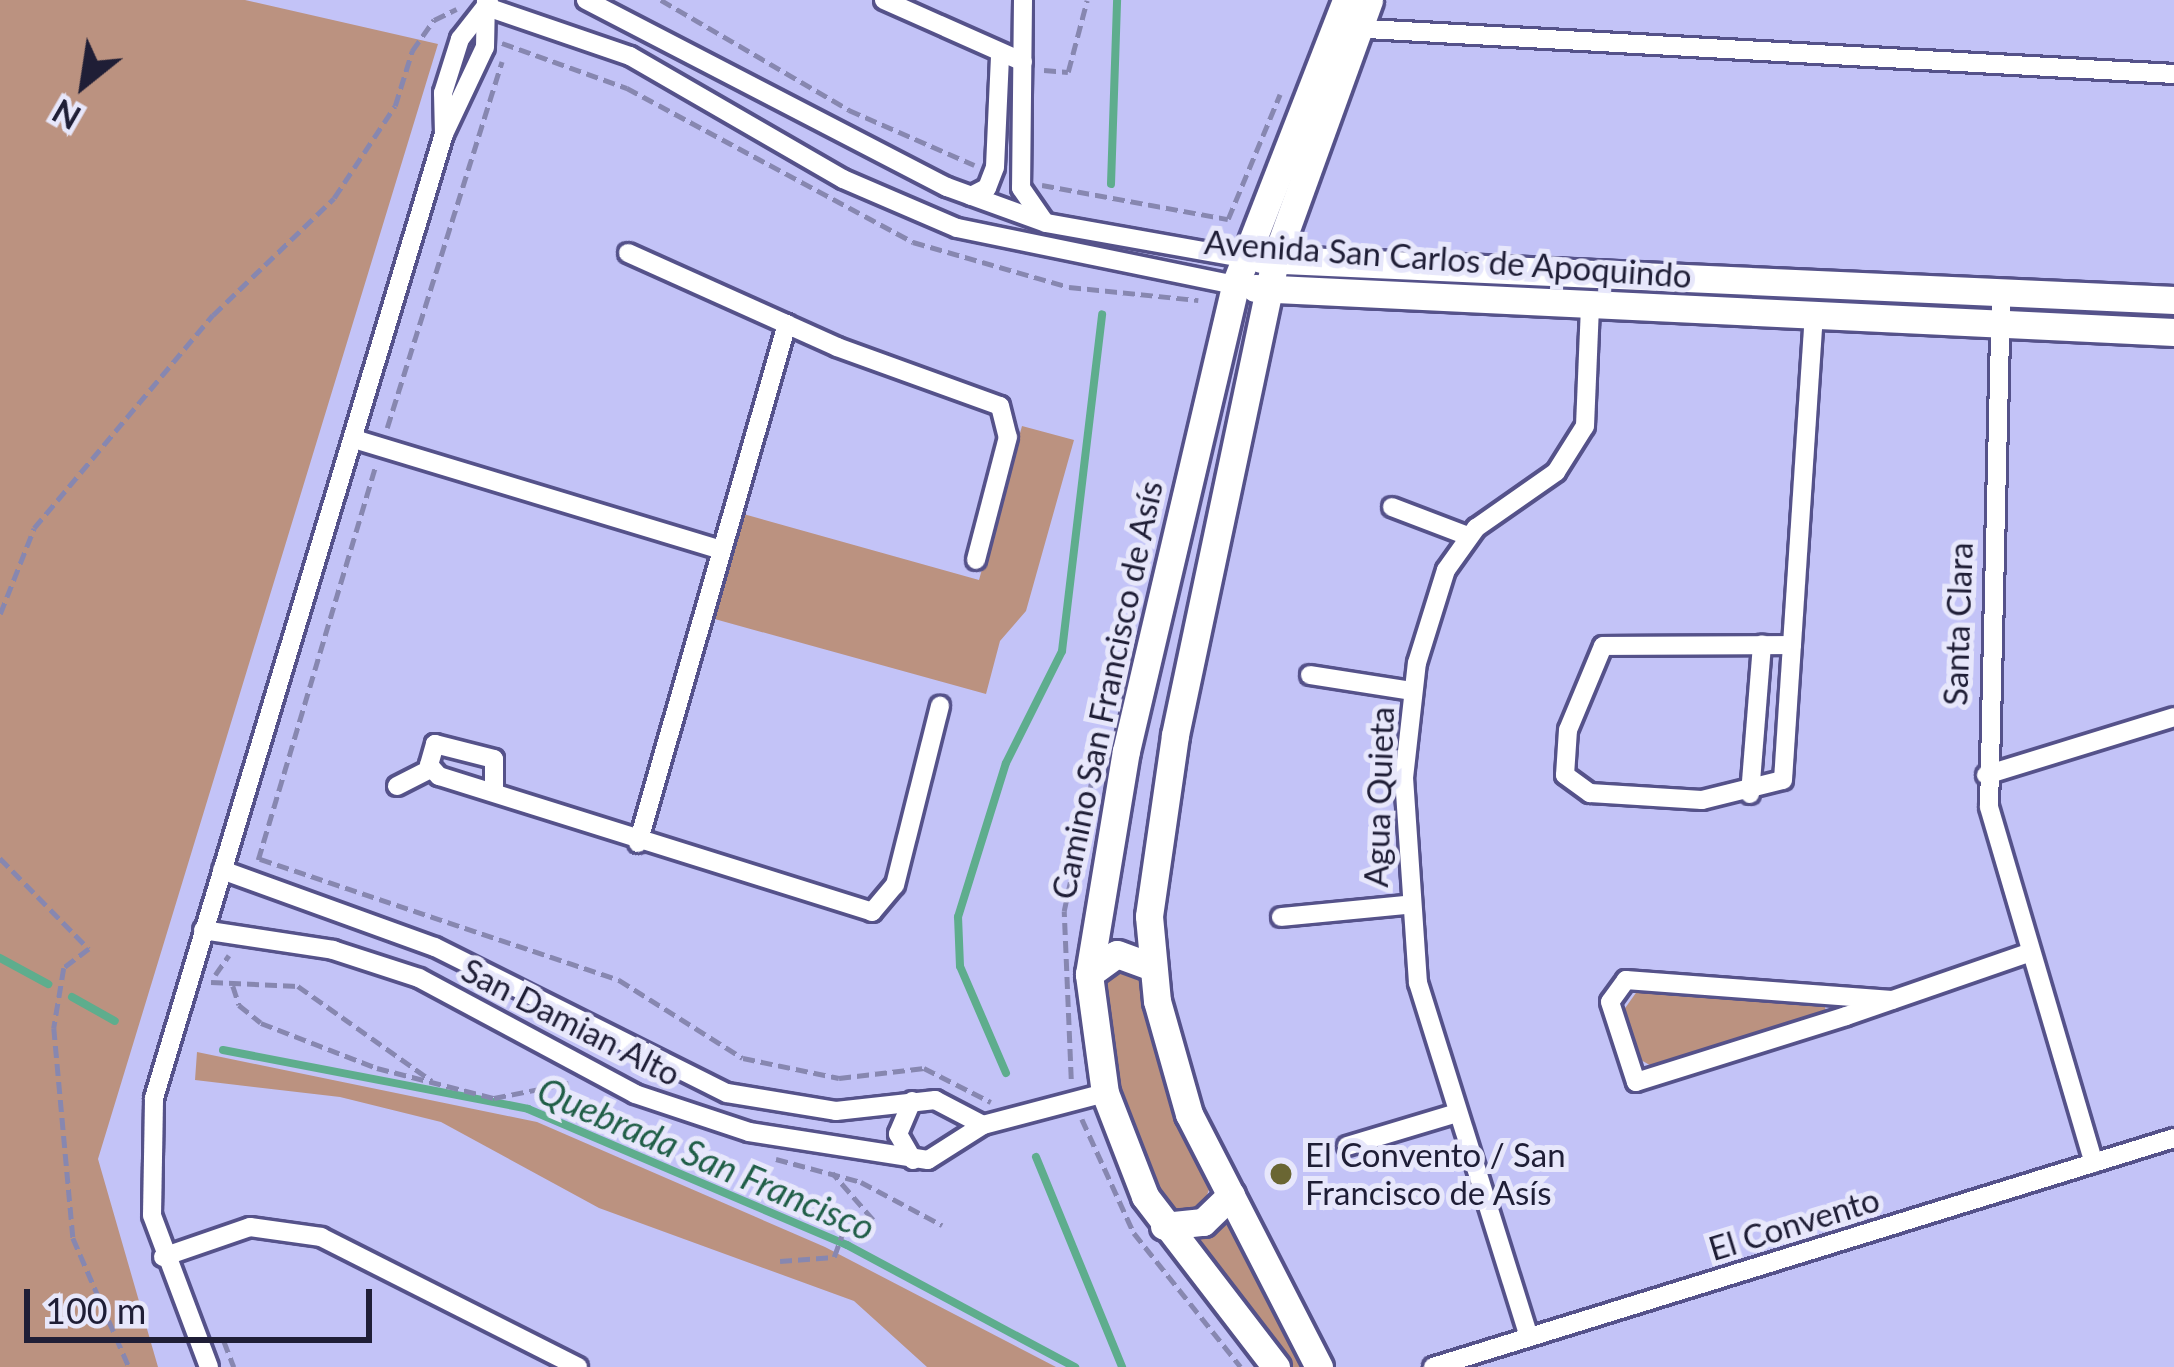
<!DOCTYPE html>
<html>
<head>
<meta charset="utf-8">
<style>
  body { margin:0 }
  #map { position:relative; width:2174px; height:1367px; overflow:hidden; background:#c3c3f7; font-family:Lato,sans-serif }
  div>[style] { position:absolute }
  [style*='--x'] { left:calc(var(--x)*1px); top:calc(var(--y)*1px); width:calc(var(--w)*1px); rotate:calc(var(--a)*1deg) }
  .green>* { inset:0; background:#bb9280 }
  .stream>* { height:8px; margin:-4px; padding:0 4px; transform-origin:4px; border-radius:4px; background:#5ead8d }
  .path>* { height:4.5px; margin-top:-2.25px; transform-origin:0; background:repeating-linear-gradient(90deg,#8787b0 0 12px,transparent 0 18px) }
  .roads { filter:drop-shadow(3px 0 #55528a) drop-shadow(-3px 0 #55528a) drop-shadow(0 3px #55528a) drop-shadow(0 -3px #55528a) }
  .street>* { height:18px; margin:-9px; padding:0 9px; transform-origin:9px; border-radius:9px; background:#fff }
  .secondary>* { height:27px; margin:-13.5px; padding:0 13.5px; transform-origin:13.5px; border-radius:13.5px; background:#fff }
  .dots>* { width:33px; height:33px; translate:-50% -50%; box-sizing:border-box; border:6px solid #e7e7fb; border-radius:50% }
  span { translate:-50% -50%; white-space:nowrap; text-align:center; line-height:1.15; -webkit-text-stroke:10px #e7e7fb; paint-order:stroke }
  .street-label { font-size:33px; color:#1f1e36 }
  .poi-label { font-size:33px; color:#1f1e36 }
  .left { translate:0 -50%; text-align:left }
  .water-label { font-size:36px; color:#205e47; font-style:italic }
  .north { position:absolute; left:24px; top:24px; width:120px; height:120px; -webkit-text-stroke:9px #e7e7fb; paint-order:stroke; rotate:210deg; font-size:33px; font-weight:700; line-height:48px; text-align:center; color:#1f1e36 }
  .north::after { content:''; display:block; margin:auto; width:42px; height:54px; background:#1f1e36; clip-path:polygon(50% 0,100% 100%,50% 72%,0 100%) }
  .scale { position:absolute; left:24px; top:1289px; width:348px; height:54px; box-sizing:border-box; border:6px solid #1f1e36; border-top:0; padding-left:15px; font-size:36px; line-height:42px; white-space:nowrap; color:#1f1e36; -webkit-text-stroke:9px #e7e7fb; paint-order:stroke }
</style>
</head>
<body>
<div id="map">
  <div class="green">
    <div style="clip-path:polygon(0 0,245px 0,438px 44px,98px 1159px,158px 1367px,0 1367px)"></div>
    <div style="clip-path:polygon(1302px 269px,1990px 305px,1990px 309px,1302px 279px)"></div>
    <div style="clip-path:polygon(1022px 426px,1074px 440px,1026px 611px,1000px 641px,986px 694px,711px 618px,740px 513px,979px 580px)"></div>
    <div style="clip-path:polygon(1104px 966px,1142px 974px,1211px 1184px,1202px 1209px,1188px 1215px,1171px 1209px,1148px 1176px,1121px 1107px)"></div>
    <div style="clip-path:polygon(1638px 990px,1824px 1001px,1826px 1012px,1655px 1068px,1639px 1059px,1623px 1011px)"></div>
    <div style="clip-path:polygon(197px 1052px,537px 1122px,825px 1247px,1056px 1367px,927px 1367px,854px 1301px,599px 1208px,441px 1122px,340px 1097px,195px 1080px)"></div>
    <div style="clip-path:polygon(1227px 1215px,1304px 1367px,1290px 1367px,1192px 1239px)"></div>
  </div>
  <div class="stream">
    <div style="--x:1111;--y:184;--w:184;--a:-88.1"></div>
    <div style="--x:0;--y:958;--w:55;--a:28.4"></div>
    <div style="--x:72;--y:997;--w:49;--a:29.2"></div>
    <div style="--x:223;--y:1050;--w:311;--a:10.9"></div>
    <div style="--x:528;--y:1109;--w:347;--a:23.1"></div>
    <div style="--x:847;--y:1245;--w:259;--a:28.2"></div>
    <div style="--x:1006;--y:1073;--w:116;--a:-113.3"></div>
    <div style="--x:960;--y:966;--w:49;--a:-92.3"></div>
    <div style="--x:958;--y:917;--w:161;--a:-72.7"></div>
    <div style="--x:1006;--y:763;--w:125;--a:-63.4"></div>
    <div style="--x:1062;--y:651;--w:339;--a:-83.2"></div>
    <div style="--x:1036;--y:1157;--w:227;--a:67.7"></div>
  </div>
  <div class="path">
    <div style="--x:661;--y:0;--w:218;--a:30.3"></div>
    <div style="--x:849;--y:110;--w:137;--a:23.7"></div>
    <div style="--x:502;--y:43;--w:133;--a:19.8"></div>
    <div style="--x:627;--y:88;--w:325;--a:28.3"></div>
    <div style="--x:913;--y:242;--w:162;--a:16.1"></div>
    <div style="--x:1069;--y:287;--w:130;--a:5.8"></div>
    <div style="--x:1044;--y:70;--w:24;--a:5"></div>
    <div style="--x:1068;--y:72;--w:74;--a:-75.2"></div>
    <div style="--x:1042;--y:185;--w:189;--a:10.4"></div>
    <div style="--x:1228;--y:219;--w:135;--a:-67.4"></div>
    <div style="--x:387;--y:428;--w:384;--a:-72.6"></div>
    <div style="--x:0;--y:614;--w:92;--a:-68.4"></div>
    <div style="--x:34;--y:528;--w:278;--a:-50"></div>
    <div style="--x:213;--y:315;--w:168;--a:-44"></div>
    <div style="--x:334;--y:198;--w:110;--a:-56.5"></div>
    <div style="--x:395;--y:106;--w:58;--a:-72.8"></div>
    <div style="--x:412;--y:51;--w:38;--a:-55"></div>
    <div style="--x:434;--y:20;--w:25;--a:-26"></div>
    <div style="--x:0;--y:858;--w:127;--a:45.6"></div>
    <div style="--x:89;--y:949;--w:31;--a:143"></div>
    <div style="--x:64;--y:968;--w:61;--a:99.5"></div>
    <div style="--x:54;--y:1028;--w:211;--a:84.8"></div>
    <div style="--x:73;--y:1238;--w:141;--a:66.5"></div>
    <div style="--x:260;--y:859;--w:379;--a:18.6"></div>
    <div style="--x:619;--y:980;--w:146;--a:32.2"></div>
    <div style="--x:743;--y:1058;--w:98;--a:11.8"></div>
    <div style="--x:839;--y:1078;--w:86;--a:-6.7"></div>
    <div style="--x:924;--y:1068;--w:75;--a:26.9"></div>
    <div style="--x:258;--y:860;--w:409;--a:-73.4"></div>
    <div style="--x:215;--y:975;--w:24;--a:-55"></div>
    <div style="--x:211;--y:982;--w:87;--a:2.6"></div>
    <div style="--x:298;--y:986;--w:164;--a:35.3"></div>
    <div style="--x:233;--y:986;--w:20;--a:72"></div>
    <div style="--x:239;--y:1005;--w:28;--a:39"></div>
    <div style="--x:261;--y:1023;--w:124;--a:21.2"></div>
    <div style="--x:377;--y:1068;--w:121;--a:14.4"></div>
    <div style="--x:494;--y:1098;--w:76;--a:-11.3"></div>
    <div style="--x:1071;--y:1079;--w:168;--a:-92.4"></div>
    <div style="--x:1064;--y:911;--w:130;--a:-78"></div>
    <div style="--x:1091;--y:784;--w:8;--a:0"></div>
    <div style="--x:1082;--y:1119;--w:125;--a:65.5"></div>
    <div style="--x:1134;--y:1233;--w:171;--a:51.4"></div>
    <div style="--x:776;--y:1159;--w:88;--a:15.1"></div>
    <div style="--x:861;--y:1182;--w:92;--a:28"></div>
    <div style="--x:780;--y:1261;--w:54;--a:-4.2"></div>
    <div style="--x:834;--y:1257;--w:29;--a:-70"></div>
    <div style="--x:844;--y:1230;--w:31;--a:-19"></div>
    <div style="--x:873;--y:1220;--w:62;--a:-131.1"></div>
    <div style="--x:224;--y:1341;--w:28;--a:69"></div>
  </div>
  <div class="roads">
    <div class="street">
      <div style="--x:586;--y:0;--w:407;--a:27.4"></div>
      <div style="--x:947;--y:187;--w:105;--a:20"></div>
      <div style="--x:1046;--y:223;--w:200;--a:10.1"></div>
      <div style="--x:884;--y:0;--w:152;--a:24"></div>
      <div style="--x:1023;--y:0;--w:188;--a:90.6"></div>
      <div style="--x:1021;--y:188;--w:40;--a:55.1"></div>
      <div style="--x:487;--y:7;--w:151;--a:18.9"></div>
      <div style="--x:630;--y:56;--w:246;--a:30"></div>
      <div style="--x:843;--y:179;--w:124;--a:23.3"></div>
      <div style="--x:957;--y:228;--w:284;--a:11.6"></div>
      <div style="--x:1349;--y:28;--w:826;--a:3.19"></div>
      <div style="--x:444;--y:134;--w:41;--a:-91.4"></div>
      <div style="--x:443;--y:93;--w:57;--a:-72.5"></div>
      <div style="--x:460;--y:39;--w:47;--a:-51.9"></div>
      <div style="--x:971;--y:196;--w:18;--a:-27"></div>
      <div style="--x:987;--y:188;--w:22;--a:-69"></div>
      <div style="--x:995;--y:167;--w:111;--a:-87.4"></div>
      <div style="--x:628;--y:253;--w:229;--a:24.2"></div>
      <div style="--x:837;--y:347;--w:173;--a:19.9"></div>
      <div style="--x:1000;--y:406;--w:32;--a:76"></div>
      <div style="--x:1008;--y:437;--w:127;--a:104.6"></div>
      <div style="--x:2001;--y:292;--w:515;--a:91.33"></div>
      <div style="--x:1989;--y:807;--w:371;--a:73.6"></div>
      <div style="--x:354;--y:439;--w:383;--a:16.8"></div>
      <div style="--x:1392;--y:507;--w:81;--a:20.9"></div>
      <div style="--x:1792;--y:645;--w:189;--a:179.7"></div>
      <div style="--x:1603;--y:646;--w:91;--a:112.6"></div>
      <div style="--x:1568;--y:730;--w:45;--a:93.8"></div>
      <div style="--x:1565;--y:775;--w:31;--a:36"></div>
      <div style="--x:1590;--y:793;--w:112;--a:3.6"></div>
      <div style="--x:1702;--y:800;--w:83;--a:-13.9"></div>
      <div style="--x:1783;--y:780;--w:464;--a:-86.2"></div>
      <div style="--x:1310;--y:675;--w:103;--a:8.9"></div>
      <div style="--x:1986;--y:775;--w:197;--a:-17.1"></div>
      <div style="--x:397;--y:786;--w:38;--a:-27"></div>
      <div style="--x:494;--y:788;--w:29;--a:-90"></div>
      <div style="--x:494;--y:759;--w:61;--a:-165.7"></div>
      <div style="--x:435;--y:744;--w:22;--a:106"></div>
      <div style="--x:429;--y:765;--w:15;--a:48"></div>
      <div style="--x:439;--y:776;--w:454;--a:17.4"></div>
      <div style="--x:872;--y:912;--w:35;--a:-50"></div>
      <div style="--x:895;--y:885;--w:185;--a:-75.9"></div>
      <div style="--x:1750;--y:794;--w:150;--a:-85.4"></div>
      <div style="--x:638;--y:843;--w:540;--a:-73.98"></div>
      <div style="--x:222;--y:870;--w:226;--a:19.9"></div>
      <div style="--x:435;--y:947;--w:326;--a:26.6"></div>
      <div style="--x:727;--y:1093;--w:110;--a:9.4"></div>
      <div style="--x:836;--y:1111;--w:100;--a:-6.3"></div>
      <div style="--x:935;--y:1100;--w:54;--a:27.5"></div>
      <div style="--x:1281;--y:917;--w:126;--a:-5.5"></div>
      <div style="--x:203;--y:930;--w:132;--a:8.7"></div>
      <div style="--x:333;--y:950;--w:90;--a:18"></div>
      <div style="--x:419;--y:978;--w:245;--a:28.2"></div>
      <div style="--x:635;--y:1094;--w:120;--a:18.4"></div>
      <div style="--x:749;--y:1132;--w:181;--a:8.9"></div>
      <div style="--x:928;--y:1160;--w:65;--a:-32.5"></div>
      <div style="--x:983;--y:1125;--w:126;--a:-14.7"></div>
      <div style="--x:1892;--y:1000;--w:267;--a:-175.7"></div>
      <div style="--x:1626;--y:980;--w:27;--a:126"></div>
      <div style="--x:1610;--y:1002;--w:84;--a:72"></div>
      <div style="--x:1636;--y:1082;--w:220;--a:-17.4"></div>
      <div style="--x:1846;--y:1016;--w:193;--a:-19.1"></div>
      <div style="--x:912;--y:1101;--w:36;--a:113"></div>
      <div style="--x:898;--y:1134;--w:30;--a:60"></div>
      <div style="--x:1347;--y:1146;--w:115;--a:-16.7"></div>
      <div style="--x:163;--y:1257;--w:92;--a:-19"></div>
      <div style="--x:250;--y:1227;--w:72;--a:8"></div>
      <div style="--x:321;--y:1237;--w:288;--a:26.8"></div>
      <div style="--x:1529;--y:1337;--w:371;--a:-107.4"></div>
      <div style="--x:1418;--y:983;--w:205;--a:-93.9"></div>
      <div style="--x:1404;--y:778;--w:116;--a:-83.6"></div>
      <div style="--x:1417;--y:663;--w:97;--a:-72.7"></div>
      <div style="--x:1446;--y:570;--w:52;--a:-54.5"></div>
      <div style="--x:1476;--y:528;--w:98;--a:-35"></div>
      <div style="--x:1556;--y:472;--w:54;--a:-57.8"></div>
      <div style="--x:1585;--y:426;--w:117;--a:-87.6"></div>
      <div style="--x:209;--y:1367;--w:162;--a:-110.6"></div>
      <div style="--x:152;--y:1215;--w:117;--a:-89"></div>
      <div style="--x:154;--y:1098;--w:1007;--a:-73.26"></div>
      <div style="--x:444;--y:134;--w:96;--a:-64.8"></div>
      <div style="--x:485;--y:47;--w:47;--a:-88.8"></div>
      <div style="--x:1433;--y:1367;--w:776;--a:-17.17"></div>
    </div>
    <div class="secondary">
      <div style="--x:1261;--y:259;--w:914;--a:2.57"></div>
      <div style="--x:1255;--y:288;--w:920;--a:2.74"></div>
      <div style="--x:1089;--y:974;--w:34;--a:-36"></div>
      <div style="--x:1117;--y:954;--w:35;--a:20"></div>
      <div style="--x:1164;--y:1226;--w:39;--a:-6"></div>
      <div style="--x:1203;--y:1222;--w:39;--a:-44"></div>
      <div style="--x:1276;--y:1367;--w:215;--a:-127.5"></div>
      <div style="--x:1145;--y:1196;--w:110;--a:-111.2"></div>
      <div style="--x:1105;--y:1093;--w:120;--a:-97.7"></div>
      <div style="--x:1089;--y:974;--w:226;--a:-80.6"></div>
      <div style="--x:1126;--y:751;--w:479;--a:-76.8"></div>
      <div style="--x:1235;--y:285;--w:306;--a:-68.7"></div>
      <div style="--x:1319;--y:1367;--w:284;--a:-117.2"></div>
      <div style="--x:1189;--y:1114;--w:117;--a:-105.8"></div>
      <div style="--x:1157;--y:1001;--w:85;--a:-95.4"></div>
      <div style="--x:1149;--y:916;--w:183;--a:-81.8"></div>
      <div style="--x:1175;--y:735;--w:485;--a:-78.1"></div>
      <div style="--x:1275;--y:260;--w:276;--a:-70.1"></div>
    </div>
  </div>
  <div class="dots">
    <div style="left:1281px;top:1174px;background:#6a6633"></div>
  </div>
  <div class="street-label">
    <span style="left:1448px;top:259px;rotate:4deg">Avenida San Carlos de Apoquindo</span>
    <span style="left:1958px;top:624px;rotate:-88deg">Santa Clara</span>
    <span style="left:1107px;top:690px;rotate:-78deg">Camino San Francisco de Asís</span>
    <span style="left:1379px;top:797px;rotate:-88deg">Agua Quieta</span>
    <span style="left:571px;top:1022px;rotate:27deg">San Damian Alto</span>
    <span style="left:1794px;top:1224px;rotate:-17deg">El Convento</span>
  </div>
  <div class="poi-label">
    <span class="left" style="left:1305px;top:1174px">El Convento / San<br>Francisco de Asís</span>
  </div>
  <div class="water-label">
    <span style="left:706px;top:1159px;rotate:23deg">Quebrada San Francisco</span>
  </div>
  <div class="north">N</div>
  <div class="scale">100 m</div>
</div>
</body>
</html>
